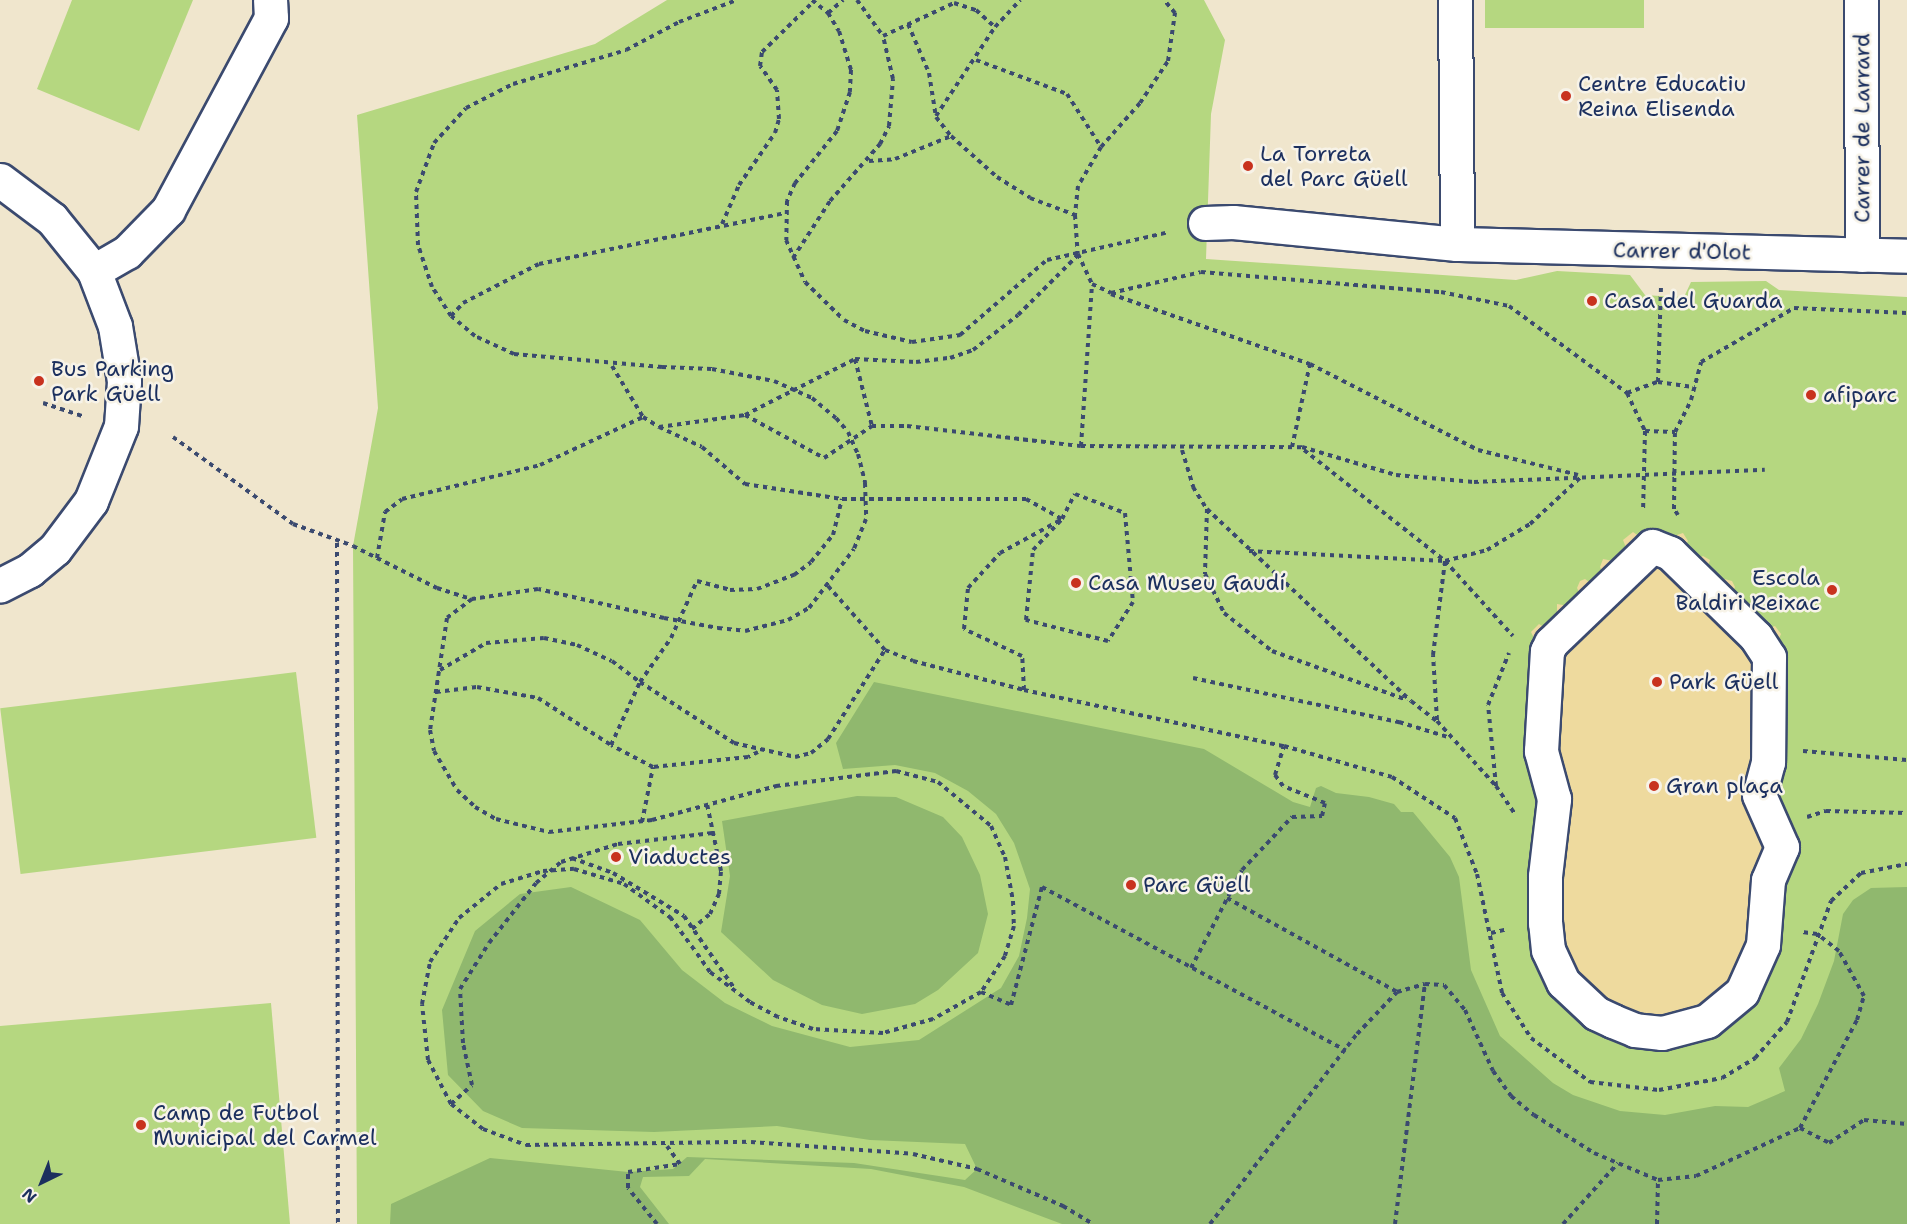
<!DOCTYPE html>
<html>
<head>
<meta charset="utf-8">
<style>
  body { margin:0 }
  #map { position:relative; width:1907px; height:1224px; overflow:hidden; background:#f0e6cd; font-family:"Shantell Sans",sans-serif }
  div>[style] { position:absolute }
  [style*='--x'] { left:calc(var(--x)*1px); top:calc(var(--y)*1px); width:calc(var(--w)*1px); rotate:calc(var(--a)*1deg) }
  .green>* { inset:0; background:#b5d780; transform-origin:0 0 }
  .forest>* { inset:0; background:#90b86e }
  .sand>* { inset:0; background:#eeda9e }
  .path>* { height:4px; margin-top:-2px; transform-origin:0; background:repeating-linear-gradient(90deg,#3b4a6f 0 4.5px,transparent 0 9px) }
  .roads { filter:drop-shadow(2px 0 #3b4a6f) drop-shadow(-2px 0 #3b4a6f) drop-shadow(0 2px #3b4a6f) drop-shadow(0 -2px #3b4a6f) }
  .minor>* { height:33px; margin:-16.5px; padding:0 16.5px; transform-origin:16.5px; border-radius:16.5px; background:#fff }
  .path-bridge>* { height:4px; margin-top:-2px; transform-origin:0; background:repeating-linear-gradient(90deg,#3b4a6f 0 4.5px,transparent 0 9px) }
  .dots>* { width:16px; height:16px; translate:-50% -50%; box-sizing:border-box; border:3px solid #f7f3e8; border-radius:50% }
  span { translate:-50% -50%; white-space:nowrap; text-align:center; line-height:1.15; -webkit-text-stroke:5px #f7f3e8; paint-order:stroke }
  .poi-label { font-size:22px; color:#1b2f5e }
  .left { translate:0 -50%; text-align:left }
  .right { translate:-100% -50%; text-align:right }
  .street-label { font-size:22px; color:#1b2f5e }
  .north { position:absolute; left:12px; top:1152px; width:60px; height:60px; -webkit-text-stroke:4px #f7f3e8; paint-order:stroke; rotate:223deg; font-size:16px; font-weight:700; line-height:24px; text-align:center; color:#1b2f5e }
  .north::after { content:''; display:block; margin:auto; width:21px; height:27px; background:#1b2f5e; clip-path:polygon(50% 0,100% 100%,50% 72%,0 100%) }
</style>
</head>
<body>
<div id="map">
  <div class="green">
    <div style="clip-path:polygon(72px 0,193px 0,139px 131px,37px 89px)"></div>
    <div style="clip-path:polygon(667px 0,1204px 0,1225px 40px,1211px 114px,1206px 259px,1516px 280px,1557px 271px,1630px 275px,1645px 295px,1660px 296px,1684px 297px,1691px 282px,1766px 281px,1779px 290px,1907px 297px,1907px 1224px,357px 1224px,353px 546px,378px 408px,357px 115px,595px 44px)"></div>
    <div style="left:1485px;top:0;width:159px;height:28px"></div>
    <div style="left:296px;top:672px;width:167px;height:298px;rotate:83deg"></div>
    <div style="clip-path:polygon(271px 1003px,290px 1224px,0 1224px,0 1026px)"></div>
  </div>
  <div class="forest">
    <div style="clip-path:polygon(874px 682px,1204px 749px,1293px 802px,1310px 807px,1316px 788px,1321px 786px,1336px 793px,1369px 797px,1394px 804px,1401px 812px,1413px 812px,1450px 857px,1459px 877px,1471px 970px,1500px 1036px,1553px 1083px,1573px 1095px,1620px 1111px,1665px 1115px,1715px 1106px,1748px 1107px,1785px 1091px,1779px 1068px,1801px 1039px,1818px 1004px,1834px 961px,1843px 914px,1853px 900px,1871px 888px,1907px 887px,1907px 1224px,1062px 1224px,964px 1187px,871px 1169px,705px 1159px,689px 1176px,643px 1177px,640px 1187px,669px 1224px,390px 1224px,391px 1204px,490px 1158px,628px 1172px,673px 1169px,687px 1157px,854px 1163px,965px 1180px,977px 1169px,965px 1144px,870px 1140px,777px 1126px,654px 1132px,522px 1128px,483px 1111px,448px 1075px,442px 1010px,475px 931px,520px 894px,571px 887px,640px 920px,682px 970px,725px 1003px,772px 1026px,850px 1047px,919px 1040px,1001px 988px,1019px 956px,1027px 918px,1030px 889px,1014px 843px,996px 814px,968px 791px,935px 773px,895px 765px,843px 769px,836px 743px)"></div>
    <div style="clip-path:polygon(857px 796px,896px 797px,943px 817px,962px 837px,980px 875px,988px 914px,978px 953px,938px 990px,915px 1004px,862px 1014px,822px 1005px,773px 980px,721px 932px,730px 876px,722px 821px)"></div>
  </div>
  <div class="sand">
    <div style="clip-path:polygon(1633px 532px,1640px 537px,1671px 537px,1683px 533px,1688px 541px,1682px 550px,1693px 561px,1703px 556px,1710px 560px,1705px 574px,1732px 581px,1735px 587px,1731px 596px,1740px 607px,1751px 603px,1765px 629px,1775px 626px,1781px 634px,1778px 641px,1769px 788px,1773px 910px,1699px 1032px,1570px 1000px,1542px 824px,1530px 659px,1536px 642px,1531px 632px,1539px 624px,1547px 629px,1557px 615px,1557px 604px,1569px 606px,1580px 594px,1577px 588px,1580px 581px,1585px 579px,1595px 586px,1604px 575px,1600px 567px,1603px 559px,1618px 562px,1629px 555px,1623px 540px)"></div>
  </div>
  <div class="path">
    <div style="--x:812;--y:0;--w:21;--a:39"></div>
    <div style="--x:828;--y:13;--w:21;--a:59"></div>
    <div style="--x:839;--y:31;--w:41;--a:72.9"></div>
    <div style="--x:851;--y:70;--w:22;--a:93"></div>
    <div style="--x:850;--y:92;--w:41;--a:108.4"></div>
    <div style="--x:837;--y:131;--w:67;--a:128.9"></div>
    <div style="--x:795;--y:183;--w:20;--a:114"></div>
    <div style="--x:787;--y:201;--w:39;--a:91"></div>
    <div style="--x:786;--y:240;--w:46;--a:65.7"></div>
    <div style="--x:805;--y:282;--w:54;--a:44.3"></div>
    <div style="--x:844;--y:320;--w:24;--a:28"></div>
    <div style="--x:865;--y:331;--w:48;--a:13.2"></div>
    <div style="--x:912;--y:342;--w:49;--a:-8.3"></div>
    <div style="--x:960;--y:335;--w:115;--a:-40.8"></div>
    <div style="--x:1047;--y:260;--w:125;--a:-12.9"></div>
    <div style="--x:857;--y:0;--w:44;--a:54.2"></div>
    <div style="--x:883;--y:36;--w:78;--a:-24.9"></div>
    <div style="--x:954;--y:3;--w:23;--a:18"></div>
    <div style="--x:976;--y:10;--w:25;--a:42"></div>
    <div style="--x:828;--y:13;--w:20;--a:-41"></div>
    <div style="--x:908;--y:24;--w:53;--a:66.8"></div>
    <div style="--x:929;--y:73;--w:45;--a:81"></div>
    <div style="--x:936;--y:117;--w:24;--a:52"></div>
    <div style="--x:951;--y:136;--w:62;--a:41.7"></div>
    <div style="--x:997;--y:177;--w:39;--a:32"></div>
    <div style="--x:1030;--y:198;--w:48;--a:20.7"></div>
    <div style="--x:976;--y:60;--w:97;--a:20.5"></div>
    <div style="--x:1067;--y:94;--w:63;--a:57.3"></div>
    <div style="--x:1101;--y:147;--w:59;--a:-48.4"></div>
    <div style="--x:1140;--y:103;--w:50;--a:-56.3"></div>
    <div style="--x:1168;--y:61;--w:49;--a:-81.7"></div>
    <div style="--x:1175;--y:13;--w:17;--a:-130"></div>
    <div style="--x:936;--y:116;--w:107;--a:-56.5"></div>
    <div style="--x:995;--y:27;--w:37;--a:-47"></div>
    <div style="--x:1101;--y:147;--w:45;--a:120.5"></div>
    <div style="--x:1078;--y:186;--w:29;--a:96"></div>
    <div style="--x:1075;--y:215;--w:39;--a:86"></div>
    <div style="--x:1078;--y:254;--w:33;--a:65"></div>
    <div style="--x:1092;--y:284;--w:21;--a:25"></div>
    <div style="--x:1111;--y:293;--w:92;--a:-13.1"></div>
    <div style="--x:1201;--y:272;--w:241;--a:4.8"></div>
    <div style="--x:1441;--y:292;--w:69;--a:11.6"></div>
    <div style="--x:1509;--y:306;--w:147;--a:36.4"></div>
    <div style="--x:1627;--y:393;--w:42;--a:64.7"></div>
    <div style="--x:1645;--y:431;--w:80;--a:91.4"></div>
    <div style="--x:869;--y:161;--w:26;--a:-4"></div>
    <div style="--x:895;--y:159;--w:61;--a:-22.3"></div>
    <div style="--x:722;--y:224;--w:43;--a:-66.4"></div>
    <div style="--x:739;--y:185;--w:63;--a:-55.3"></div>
    <div style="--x:775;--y:133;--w:15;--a:-74"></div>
    <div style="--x:779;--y:119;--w:29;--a:-94"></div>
    <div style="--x:777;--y:90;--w:29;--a:-125"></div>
    <div style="--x:760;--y:66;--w:14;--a:-82"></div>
    <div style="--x:762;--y:52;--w:73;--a:-44.4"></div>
    <div style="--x:793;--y:258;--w:68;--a:-57"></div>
    <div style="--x:830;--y:201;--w:76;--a:-48.7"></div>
    <div style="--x:880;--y:144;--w:20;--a:-63"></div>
    <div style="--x:889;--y:126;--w:47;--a:-85.1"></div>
    <div style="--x:893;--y:79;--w:44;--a:-103.1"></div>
    <div style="--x:1111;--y:294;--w:211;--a:19.4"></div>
    <div style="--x:1310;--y:364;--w:189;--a:27.1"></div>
    <div style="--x:1478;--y:450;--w:103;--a:14"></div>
    <div style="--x:451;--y:316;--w:18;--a:-47"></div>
    <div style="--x:463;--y:303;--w:85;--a:-27.2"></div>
    <div style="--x:539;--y:264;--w:252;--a:-11.7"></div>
    <div style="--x:855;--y:359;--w:69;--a:75.8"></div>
    <div style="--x:612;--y:366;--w:60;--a:58.7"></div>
    <div style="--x:643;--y:417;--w:19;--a:32"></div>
    <div style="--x:659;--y:427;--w:87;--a:-7.9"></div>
    <div style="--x:745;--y:415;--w:123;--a:-27"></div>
    <div style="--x:855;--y:359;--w:61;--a:2.8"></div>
    <div style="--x:916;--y:362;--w:34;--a:-7"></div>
    <div style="--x:950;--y:358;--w:24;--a:-19"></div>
    <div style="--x:973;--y:350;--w:57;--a:-37.9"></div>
    <div style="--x:1018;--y:315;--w:85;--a:-45"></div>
    <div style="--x:662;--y:367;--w:149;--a:-175"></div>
    <div style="--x:514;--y:354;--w:43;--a:-155.2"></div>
    <div style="--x:475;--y:336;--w:31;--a:-140"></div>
    <div style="--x:451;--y:316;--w:35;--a:-123"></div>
    <div style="--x:432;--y:287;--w:44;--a:-108.4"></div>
    <div style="--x:418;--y:245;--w:53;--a:-92.2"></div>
    <div style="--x:416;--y:192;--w:52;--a:-69.8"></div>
    <div style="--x:434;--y:143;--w:47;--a:-47.6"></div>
    <div style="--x:466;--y:108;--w:53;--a:-27.1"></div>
    <div style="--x:513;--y:84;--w:118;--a:-16.7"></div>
    <div style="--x:626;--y:50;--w:60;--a:-27.8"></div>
    <div style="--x:679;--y:22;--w:62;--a:-20.8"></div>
    <div style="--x:1658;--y:382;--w:98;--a:-88.2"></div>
    <div style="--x:1627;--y:393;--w:33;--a:-20"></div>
    <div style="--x:1658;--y:382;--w:37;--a:8"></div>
    <div style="--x:43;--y:403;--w:44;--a:18.4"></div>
    <div style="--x:745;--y:415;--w:90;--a:28.6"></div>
    <div style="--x:824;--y:458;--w:58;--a:-33.7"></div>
    <div style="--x:872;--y:426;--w:35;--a:0"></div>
    <div style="--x:907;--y:426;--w:175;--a:6.6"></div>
    <div style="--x:1081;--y:446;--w:221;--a:0.3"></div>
    <div style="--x:1302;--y:447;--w:98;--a:16.6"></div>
    <div style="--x:1396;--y:475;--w:78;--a:5.1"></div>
    <div style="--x:1474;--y:482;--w:291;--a:-2.4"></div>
    <div style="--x:659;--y:427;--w:47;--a:24.9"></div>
    <div style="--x:702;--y:447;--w:57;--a:40.7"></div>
    <div style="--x:745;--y:484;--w:98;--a:8.8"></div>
    <div style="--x:842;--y:499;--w:184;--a:0"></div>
    <div style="--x:1026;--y:499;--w:41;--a:29.1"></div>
    <div style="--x:1645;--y:431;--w:30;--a:2"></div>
    <div style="--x:173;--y:437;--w:148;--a:35.9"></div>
    <div style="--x:293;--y:524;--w:64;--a:20.1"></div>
    <div style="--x:353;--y:546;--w:94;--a:26.6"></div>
    <div style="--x:437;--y:588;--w:36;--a:18"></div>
    <div style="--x:1081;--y:446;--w:162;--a:-86.1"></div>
    <div style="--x:1292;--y:447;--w:85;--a:-77.8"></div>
    <div style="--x:1182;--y:450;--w:39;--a:73"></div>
    <div style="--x:1193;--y:487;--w:26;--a:58"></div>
    <div style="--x:1207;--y:509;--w:280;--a:43.3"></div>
    <div style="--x:1411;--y:701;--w:33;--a:38"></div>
    <div style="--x:1437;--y:721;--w:88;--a:47.8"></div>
    <div style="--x:1496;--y:786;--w:34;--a:56"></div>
    <div style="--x:1304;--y:450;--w:179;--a:38.2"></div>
    <div style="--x:1445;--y:561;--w:101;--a:47.8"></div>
    <div style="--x:1207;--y:509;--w:65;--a:91.8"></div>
    <div style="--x:1205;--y:574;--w:43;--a:64"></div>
    <div style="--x:1224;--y:613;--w:61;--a:38.4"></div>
    <div style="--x:1272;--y:651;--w:144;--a:19.9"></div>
    <div style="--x:1678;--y:515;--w:7;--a:-124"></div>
    <div style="--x:1674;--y:509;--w:77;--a:-89.3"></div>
    <div style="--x:1675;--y:432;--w:36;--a:-63"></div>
    <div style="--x:1691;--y:400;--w:39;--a:-75"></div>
    <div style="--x:1701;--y:362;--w:108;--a:-30.1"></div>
    <div style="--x:1794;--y:308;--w:113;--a:2.5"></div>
    <div style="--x:337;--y:543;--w:681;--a:89.92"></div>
    <div style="--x:1249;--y:551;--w:196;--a:2.9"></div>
    <div style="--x:1445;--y:561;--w:43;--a:-14.7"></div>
    <div style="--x:1487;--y:550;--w:50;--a:-31.2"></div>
    <div style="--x:1530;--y:524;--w:71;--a:-42.7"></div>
    <div style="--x:377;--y:558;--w:47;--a:-80.1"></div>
    <div style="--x:385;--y:512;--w:21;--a:-37"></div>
    <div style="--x:402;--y:499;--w:142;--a:-13.8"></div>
    <div style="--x:540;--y:465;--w:114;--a:-25"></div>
    <div style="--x:828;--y:586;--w:86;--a:48.3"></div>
    <div style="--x:885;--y:650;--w:30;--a:21"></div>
    <div style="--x:913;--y:661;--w:115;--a:14.6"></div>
    <div style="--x:1024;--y:690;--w:266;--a:12.2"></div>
    <div style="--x:1284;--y:746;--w:112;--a:16"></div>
    <div style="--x:1392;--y:777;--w:75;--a:33.1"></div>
    <div style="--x:1455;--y:818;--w:60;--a:68.6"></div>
    <div style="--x:1477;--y:874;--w:122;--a:78.1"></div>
    <div style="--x:1502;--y:993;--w:54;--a:57.2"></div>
    <div style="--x:1531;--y:1038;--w:74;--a:36.7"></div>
    <div style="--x:1590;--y:1082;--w:69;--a:6.6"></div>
    <div style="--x:1659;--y:1090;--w:64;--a:-10.8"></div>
    <div style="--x:1722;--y:1078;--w:39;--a:-31"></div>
    <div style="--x:1755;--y:1058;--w:48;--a:-48.4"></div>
    <div style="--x:1787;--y:1022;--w:129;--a:-70"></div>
    <div style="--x:1831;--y:901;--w:41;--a:-43"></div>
    <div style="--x:1861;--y:873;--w:47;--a:-11.1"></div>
    <div style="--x:664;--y:618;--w:129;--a:-167"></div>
    <div style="--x:538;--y:589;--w:67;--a:171.4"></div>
    <div style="--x:472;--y:599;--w:31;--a:143"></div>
    <div style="--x:447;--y:618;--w:113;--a:98.6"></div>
    <div style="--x:430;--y:730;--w:21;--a:79"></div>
    <div style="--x:434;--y:751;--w:45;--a:59.5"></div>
    <div style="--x:457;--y:790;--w:25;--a:43"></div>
    <div style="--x:475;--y:807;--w:24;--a:30"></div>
    <div style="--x:496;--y:819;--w:55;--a:13.8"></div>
    <div style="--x:549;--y:832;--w:104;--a:-6.6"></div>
    <div style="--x:652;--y:820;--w:129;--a:-15.3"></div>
    <div style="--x:776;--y:786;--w:121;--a:-7.1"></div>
    <div style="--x:896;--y:771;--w:43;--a:14.7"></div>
    <div style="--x:938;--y:782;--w:69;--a:39.7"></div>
    <div style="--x:991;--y:826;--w:34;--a:66"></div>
    <div style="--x:1005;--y:857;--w:45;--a:79.7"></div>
    <div style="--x:1013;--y:901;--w:25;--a:88"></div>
    <div style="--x:1014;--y:926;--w:31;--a:107"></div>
    <div style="--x:1005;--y:956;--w:43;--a:123.7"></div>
    <div style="--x:981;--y:992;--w:55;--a:150.6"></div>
    <div style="--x:933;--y:1019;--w:52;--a:164.4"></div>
    <div style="--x:883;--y:1033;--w:70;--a:-176.7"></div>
    <div style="--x:813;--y:1029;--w:37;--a:-161"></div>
    <div style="--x:778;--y:1017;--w:32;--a:-152"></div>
    <div style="--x:750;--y:1002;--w:50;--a:-143.1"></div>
    <div style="--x:710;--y:972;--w:24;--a:-125"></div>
    <div style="--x:718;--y:628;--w:27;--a:6"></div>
    <div style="--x:745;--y:631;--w:44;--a:-14.3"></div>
    <div style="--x:788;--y:620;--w:24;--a:-30"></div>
    <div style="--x:809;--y:608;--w:74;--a:-52.7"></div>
    <div style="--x:440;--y:670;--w:53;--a:-30.4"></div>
    <div style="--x:486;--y:643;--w:58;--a:-4.9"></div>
    <div style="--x:544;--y:638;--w:34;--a:12"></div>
    <div style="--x:577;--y:645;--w:38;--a:25"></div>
    <div style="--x:612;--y:661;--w:35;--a:37"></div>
    <div style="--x:640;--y:682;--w:54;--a:-54.8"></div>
    <div style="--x:671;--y:638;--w:63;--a:-65.5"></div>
    <div style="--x:697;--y:581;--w:34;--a:15"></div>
    <div style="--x:730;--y:590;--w:27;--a:-2"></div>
    <div style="--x:757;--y:589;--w:40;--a:-21"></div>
    <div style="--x:794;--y:575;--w:21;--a:-37"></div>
    <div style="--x:811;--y:562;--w:35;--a:-51"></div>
    <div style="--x:833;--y:535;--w:37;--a:-76"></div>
    <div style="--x:1193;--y:678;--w:211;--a:12.1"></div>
    <div style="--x:1399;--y:722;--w:54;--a:17.1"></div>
    <div style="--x:1024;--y:690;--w:34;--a:-93"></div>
    <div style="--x:1022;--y:656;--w:64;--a:-155"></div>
    <div style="--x:964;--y:629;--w:41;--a:-84.4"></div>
    <div style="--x:968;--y:588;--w:47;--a:-47.6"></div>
    <div style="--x:1000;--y:553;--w:71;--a:-28.7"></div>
    <div style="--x:1062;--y:519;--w:28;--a:-63"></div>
    <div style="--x:1075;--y:494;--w:53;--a:20.8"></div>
    <div style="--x:1125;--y:513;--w:89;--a:84.9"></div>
    <div style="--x:1133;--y:602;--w:46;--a:122.7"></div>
    <div style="--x:1108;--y:641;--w:85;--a:-165.6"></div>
    <div style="--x:1026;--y:620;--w:70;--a:-84.3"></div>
    <div style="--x:1033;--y:550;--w:42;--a:-46.9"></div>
    <div style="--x:436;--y:692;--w:41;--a:-7"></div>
    <div style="--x:477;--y:687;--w:62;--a:10.2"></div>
    <div style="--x:538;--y:698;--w:87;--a:32.8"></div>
    <div style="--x:1437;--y:720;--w:65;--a:-93.5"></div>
    <div style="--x:1433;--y:655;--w:95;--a:-82.7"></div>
    <div style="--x:1803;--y:751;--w:104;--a:4.9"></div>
    <div style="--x:758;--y:752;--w:11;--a:153"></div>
    <div style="--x:748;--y:757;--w:96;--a:174"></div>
    <div style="--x:653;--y:767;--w:47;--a:-152.4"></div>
    <div style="--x:611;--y:745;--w:69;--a:-65.3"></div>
    <div style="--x:640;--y:682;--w:112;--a:33"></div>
    <div style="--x:734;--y:743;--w:63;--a:12.9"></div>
    <div style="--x:795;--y:757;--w:16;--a:-14"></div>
    <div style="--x:811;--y:753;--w:22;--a:-39"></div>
    <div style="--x:828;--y:739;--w:106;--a:-57.4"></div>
    <div style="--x:1496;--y:786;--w:81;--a:-95.6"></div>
    <div style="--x:1488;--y:705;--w:56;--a:-68"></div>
    <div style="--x:1807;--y:817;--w:20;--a:-18"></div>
    <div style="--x:1826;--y:811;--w:81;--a:1.4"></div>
    <div style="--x:642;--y:822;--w:56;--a:-78.7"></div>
    <div style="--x:572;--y:858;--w:44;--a:20.1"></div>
    <div style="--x:613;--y:873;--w:83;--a:31.2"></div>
    <div style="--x:684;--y:916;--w:88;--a:55.2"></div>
    <div style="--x:1227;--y:898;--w:194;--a:28.9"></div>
    <div style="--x:692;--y:929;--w:23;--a:-40"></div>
    <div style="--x:710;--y:914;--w:22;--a:-66"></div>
    <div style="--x:719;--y:894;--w:23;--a:-85"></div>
    <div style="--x:721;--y:871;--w:68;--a:-101.8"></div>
    <div style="--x:1491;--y:933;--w:17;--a:-13"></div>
    <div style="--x:1191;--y:968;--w:110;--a:-62.5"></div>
    <div style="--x:1242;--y:870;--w:73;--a:-46.7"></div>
    <div style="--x:1292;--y:817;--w:30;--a:-2"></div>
    <div style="--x:1322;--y:816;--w:13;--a:-77"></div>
    <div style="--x:1325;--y:803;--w:45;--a:-158"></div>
    <div style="--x:1283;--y:786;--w:14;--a:-126"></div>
    <div style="--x:1275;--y:775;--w:30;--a:-73"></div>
    <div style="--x:981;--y:992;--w:33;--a:23"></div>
    <div style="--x:1011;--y:1005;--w:122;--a:-75.3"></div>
    <div style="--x:1042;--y:887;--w:345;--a:28.3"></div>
    <div style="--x:428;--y:1060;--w:50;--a:62.4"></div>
    <div style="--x:451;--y:1104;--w:41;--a:38"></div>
    <div style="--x:483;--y:1129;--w:46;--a:20.4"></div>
    <div style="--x:526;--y:1145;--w:225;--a:-0.8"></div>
    <div style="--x:751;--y:1142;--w:162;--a:4.2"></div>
    <div style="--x:913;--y:1154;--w:66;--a:13.2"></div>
    <div style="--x:977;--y:1169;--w:94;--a:23.3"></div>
    <div style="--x:1063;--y:1206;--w:35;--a:31"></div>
    <div style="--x:451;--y:1104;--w:28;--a:-42"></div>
    <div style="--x:472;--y:1085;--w:43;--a:-102.1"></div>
    <div style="--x:463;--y:1043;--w:54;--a:-93.2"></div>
    <div style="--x:460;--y:989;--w:54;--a:-57.8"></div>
    <div style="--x:489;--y:943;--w:76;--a:-51.9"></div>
    <div style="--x:536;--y:883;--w:33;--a:-40"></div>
    <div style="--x:561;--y:862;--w:60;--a:-17.5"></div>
    <div style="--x:618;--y:844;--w:95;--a:-6.7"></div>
    <div style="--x:1800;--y:1128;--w:33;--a:27"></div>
    <div style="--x:1829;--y:1143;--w:42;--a:-33.3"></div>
    <div style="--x:1864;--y:1120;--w:43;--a:5.3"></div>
    <div style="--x:657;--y:1224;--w:46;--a:-128.9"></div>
    <div style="--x:628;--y:1188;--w:16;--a:-90"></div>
    <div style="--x:628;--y:1172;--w:53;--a:-8.7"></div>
    <div style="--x:680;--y:1164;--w:22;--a:-126"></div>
    <div style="--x:1210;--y:1224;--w:240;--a:-52.3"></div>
    <div style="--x:1357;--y:1034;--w:58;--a:-46.4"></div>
    <div style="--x:1397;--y:992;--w:29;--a:-16"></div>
    <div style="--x:1425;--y:984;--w:19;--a:3"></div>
    <div style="--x:1444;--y:985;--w:33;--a:50"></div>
    <div style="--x:1465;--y:1010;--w:67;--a:65.3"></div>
    <div style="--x:1493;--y:1071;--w:31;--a:54"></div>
    <div style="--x:1511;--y:1096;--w:30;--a:40"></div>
    <div style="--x:1534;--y:1115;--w:71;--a:32.3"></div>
    <div style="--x:1594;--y:1153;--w:69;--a:22.9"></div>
    <div style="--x:1658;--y:1180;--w:38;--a:-6"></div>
    <div style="--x:1696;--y:1176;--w:115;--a:-24.8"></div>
    <div style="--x:1800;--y:1128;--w:122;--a:-62.2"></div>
    <div style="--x:1857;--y:1020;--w:25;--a:-74"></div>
    <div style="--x:1864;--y:996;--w:51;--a:-119.1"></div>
    <div style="--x:1839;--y:951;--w:28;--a:-142"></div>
    <div style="--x:1817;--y:934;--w:15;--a:-172"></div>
    <div style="--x:1395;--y:1224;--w:242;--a:-82.9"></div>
    <div style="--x:1563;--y:1224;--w:82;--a:-48"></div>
    <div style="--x:1657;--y:1224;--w:44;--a:-88.7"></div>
  </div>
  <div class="roads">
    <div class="minor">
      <div style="--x:1455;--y:0;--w:244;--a:89.5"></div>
      <div style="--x:1861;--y:0;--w:255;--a:89.8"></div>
      <div style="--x:0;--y:180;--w:65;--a:36.9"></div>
      <div style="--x:52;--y:219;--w:67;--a:51.1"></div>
      <div style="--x:94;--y:271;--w:59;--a:69.1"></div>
      <div style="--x:115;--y:326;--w:56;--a:80.7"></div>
      <div style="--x:124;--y:381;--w:45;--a:93.8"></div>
      <div style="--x:121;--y:426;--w:81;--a:111.8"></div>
      <div style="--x:91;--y:501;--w:60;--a:126.9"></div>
      <div style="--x:55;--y:549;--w:33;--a:140"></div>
      <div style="--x:30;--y:570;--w:34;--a:153"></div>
      <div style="--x:1205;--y:223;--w:28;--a:-2"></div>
      <div style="--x:1233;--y:222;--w:225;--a:5.6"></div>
      <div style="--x:1457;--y:244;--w:450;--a:1.5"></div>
      <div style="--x:94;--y:271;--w:38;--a:-30"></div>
      <div style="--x:127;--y:252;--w:59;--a:-45.7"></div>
      <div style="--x:168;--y:210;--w:218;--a:-61.8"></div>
      <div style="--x:271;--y:18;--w:18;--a:-93"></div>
      <div style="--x:1652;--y:546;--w:19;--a:21"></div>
      <div style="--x:1670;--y:553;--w:120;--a:44.3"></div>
      <div style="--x:1756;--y:637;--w:24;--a:57"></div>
      <div style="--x:1769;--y:657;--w:105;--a:90.5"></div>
      <div style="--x:1768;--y:762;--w:34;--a:105"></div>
      <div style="--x:1759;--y:795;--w:57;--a:66.1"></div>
      <div style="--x:1782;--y:847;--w:36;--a:113"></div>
      <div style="--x:1768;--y:880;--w:65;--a:94.4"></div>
      <div style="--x:1763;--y:945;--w:51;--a:114.1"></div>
      <div style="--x:1742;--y:992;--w:45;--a:140.4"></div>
      <div style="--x:1707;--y:1021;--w:47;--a:165.1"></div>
      <div style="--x:1662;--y:1033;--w:27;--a:-174"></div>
      <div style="--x:1635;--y:1030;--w:24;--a:-158"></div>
      <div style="--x:1613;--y:1021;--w:19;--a:-155"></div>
      <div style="--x:1596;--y:1013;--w:45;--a:-136.8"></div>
      <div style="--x:1563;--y:982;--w:35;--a:-115"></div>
      <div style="--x:1548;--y:950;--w:27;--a:-96"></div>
      <div style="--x:1545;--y:923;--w:47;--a:-90"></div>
      <div style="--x:1545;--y:876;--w:78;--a:-83.3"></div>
      <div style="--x:1554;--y:799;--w:50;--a:-105.2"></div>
      <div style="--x:1541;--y:751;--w:100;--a:-86.6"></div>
      <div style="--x:1547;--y:651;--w:9;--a:-63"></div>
      <div style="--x:1551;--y:643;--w:140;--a:-43.8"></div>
    </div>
  </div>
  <div class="path-bridge">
    <div style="--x:662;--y:367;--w:50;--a:2.3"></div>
    <div style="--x:712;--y:369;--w:63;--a:11"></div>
    <div style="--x:774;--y:381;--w:42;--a:24.1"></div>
    <div style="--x:812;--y:398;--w:31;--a:40"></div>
    <div style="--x:836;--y:418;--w:18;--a:49"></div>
    <div style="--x:848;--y:432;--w:24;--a:66"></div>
    <div style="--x:858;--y:454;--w:30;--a:76"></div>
    <div style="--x:865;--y:483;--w:36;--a:88"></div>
    <div style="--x:866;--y:519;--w:32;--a:112"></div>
    <div style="--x:664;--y:618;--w:55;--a:10.5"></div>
    <div style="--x:428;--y:1060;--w:56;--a:-96.1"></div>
    <div style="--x:422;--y:1004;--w:43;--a:-79.2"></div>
    <div style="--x:430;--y:962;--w:53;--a:-56.6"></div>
    <div style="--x:459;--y:918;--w:54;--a:-39"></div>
    <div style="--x:501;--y:884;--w:44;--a:-17.2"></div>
    <div style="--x:543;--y:871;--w:31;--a:-4"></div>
    <div style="--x:574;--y:869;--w:52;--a:16.7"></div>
    <div style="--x:624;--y:884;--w:57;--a:35.7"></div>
    <div style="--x:670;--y:917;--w:44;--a:53.4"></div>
  </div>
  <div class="dots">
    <div style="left:1566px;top:96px;background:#c8321e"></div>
    <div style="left:1248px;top:166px;background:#c8321e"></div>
    <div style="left:1592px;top:301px;background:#c8321e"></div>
    <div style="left:39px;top:381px;background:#c8321e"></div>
    <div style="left:1811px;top:395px;background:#c8321e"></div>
    <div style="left:1076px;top:583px;background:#c8321e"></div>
    <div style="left:1832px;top:590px;background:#c8321e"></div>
    <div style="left:1657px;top:682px;background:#c8321e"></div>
    <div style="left:1654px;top:786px;background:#c8321e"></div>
    <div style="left:616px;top:857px;background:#c8321e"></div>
    <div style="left:1131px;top:885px;background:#c8321e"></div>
    <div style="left:141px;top:1125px;background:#c8321e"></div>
  </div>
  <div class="poi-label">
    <span class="left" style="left:1578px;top:96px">Centre Educatiu<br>Reina Elisenda</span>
    <span class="left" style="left:1260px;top:166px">La Torreta<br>del Parc Güell</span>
    <span class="left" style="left:1604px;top:301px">Casa del Guarda</span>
    <span class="left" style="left:51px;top:381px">Bus Parking<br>Park Güell</span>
    <span class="left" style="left:1823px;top:395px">afiparc</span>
    <span class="right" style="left:1820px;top:590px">Escola<br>Baldiri Reixac</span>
    <span class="left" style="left:1088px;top:583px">Casa Museu Gaudí</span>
    <span class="left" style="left:1669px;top:682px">Park Güell</span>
    <span class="left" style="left:1666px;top:786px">Gran plaça</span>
    <span class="left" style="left:628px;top:857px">Viaductes</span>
    <span class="left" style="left:1143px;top:885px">Parc Güell</span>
    <span class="left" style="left:153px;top:1125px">Camp de Futbol<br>Municipal del Carmel</span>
  </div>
  <div class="street-label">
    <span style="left:1862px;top:128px;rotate:-90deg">Carrer de Larrard</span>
    <span style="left:1682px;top:251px;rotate:1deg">Carrer d'Olot</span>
  </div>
  <div class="north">N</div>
</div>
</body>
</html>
